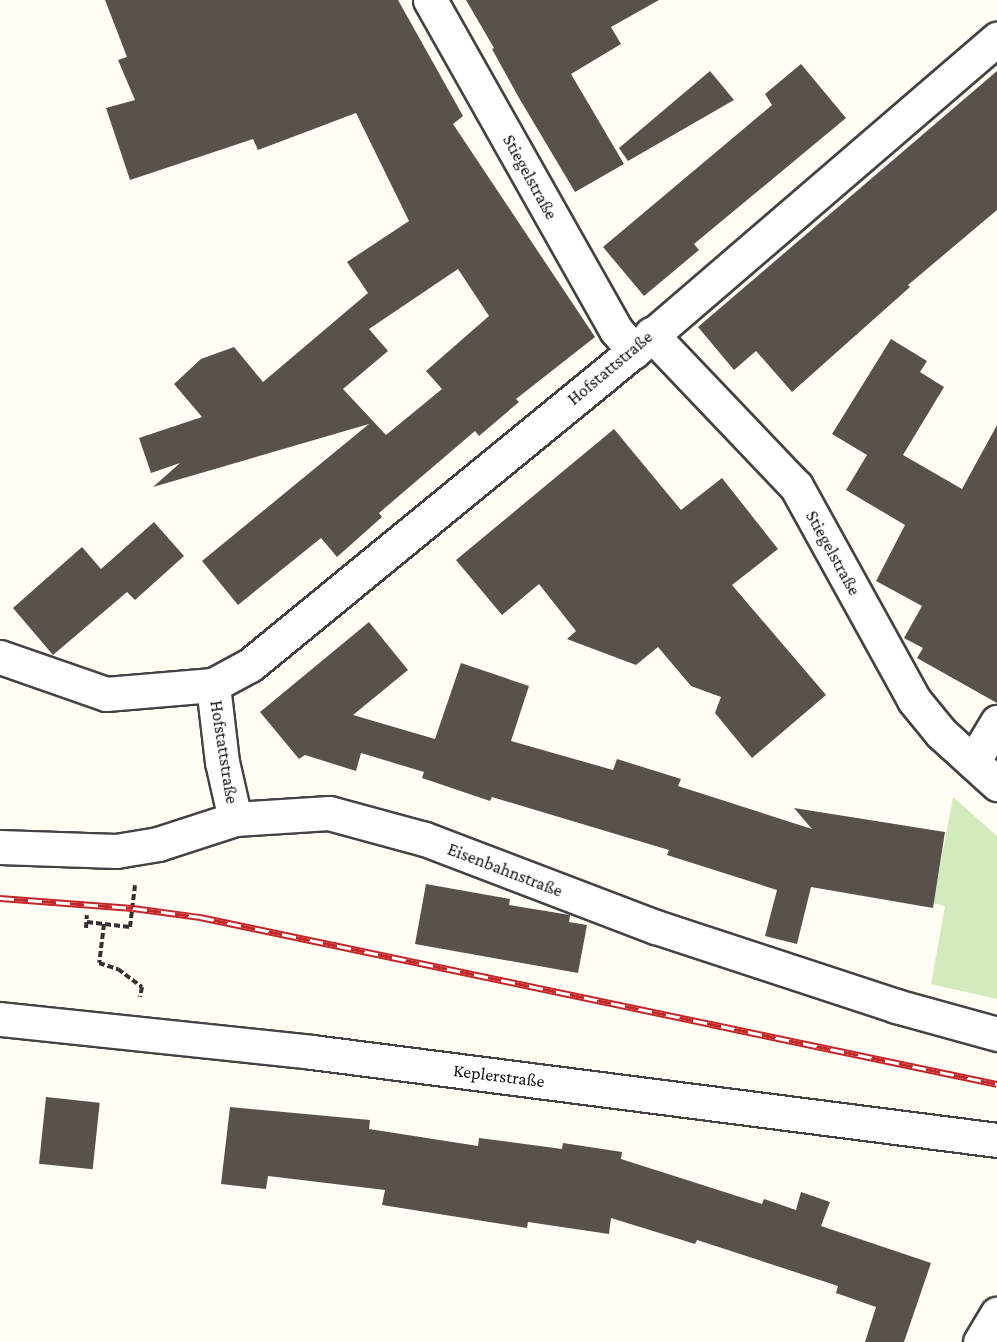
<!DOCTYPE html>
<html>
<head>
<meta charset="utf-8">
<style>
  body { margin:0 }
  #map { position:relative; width:997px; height:1342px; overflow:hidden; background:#fffdf4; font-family:"Crimson Pro",serif }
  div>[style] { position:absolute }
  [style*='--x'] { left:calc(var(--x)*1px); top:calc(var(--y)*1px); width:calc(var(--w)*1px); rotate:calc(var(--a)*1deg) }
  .green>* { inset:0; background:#d3ebbc }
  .building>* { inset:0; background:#59524c; transform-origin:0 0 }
  .path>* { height:4px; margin-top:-2px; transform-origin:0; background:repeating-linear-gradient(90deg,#323232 0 6px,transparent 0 9px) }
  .roads { filter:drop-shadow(2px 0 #434343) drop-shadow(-2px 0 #434343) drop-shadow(0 2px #434343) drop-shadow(0 -2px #434343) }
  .minor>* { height:33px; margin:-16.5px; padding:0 16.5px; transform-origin:16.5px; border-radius:16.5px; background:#fff }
  .rail>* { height:7px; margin-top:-3.5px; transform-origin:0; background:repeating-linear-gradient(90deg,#fff 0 14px,#c42529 0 28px); box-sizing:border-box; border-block:2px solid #c42529 }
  span { translate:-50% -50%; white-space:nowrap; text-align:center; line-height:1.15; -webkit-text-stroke:6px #fff; paint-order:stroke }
  .street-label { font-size:18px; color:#101010 }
</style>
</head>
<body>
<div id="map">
  <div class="green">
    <div style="clip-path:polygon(953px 797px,997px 836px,997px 999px,931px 984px,945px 906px,933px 903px)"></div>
  </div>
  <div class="building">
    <div style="clip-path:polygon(evenodd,105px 0,398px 0,463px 116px,453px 124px,595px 337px,516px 399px,519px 402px,479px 436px,475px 431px,379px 513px,382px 517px,337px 557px,321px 538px,238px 605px,202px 561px,369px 424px,153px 487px,180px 463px,151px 473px,139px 438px,202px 417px,174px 384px,201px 359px,234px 347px,263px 382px,368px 293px,347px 262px,409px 221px,356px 113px,258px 150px,253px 139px,130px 180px,106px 108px,135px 100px,118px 60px,127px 57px,105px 0,458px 269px,489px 316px,426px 371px,442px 389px,386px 435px,343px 389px,388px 351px,369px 329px,458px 269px)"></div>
    <div style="clip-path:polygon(466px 0,659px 0,611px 27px,621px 44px,571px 74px,624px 164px,575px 192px,519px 98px,492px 49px,494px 48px)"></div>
    <div style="clip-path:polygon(801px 64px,846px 118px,694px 244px,699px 250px,644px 296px,603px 247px,772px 105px,765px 94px)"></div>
    <div style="clip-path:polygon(710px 71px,734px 100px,628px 161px,619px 148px)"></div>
    <div style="clip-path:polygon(997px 71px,997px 210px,908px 285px,910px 287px,792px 392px,756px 351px,734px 370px,698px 327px)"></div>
    <div style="clip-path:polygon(891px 339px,927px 361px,920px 372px,944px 387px,903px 455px,962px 489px,997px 425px,997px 703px,917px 658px,923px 648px,904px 638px,922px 606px,876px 581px,905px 525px,846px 490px,867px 455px,832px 434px)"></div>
    <div style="clip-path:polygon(614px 429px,681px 510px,722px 478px,778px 549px,732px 585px,826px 695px,752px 758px,715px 713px,721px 697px,691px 686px,658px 647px,636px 665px,567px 639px,576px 631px,539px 584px,502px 615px,456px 560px)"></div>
    <div style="clip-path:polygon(154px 522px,184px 556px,135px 600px,127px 592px,53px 655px,13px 608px,82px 547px,101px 569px)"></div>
    <div style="clip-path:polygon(369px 622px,408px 670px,353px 715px,435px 739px,461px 663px,529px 686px,511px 741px,613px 770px,617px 759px,681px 779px,678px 786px,812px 829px,794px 808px,945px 832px,933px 908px,811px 887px,797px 944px,765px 936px,777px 890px,667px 855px,669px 850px,492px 797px,490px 801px,422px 778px,424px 772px,361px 753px,356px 771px,305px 755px,299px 759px,260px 712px)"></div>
    <div style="clip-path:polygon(426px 884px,510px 899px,509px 905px,570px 915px,569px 922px,587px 925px,578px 973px,415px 944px)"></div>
    <div style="left:46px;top:1097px;width:54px;height:67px;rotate:6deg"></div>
    <div style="clip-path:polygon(230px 1107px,370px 1120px,369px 1129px,478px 1146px,479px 1138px,562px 1149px,563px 1143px,622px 1152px,621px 1159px,762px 1204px,764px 1199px,796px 1210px,801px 1192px,830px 1202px,821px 1226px,931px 1263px,904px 1342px,865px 1342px,876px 1307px,836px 1293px,838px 1286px,697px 1240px,695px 1244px,611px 1218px,609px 1234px,528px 1222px,527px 1228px,382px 1205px,385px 1190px,268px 1176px,266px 1189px,221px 1184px)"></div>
  </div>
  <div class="path">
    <div style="--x:87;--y:922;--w:43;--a:6.6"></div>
    <div style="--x:130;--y:927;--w:42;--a:-83.2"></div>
    <div style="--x:104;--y:924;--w:39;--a:97"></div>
    <div style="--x:99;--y:963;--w:20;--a:18"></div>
    <div style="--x:118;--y:969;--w:30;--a:37"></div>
    <div style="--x:142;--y:987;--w:10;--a:101"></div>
    <div style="--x:86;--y:928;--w:13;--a:-86"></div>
  </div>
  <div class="roads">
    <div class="minor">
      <div style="--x:430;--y:0;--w:379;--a:60.6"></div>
      <div style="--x:616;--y:330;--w:28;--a:49"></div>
      <div style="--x:651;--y:334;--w:210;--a:46.4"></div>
      <div style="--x:796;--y:486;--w:244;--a:61.1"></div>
      <div style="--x:914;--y:700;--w:43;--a:50.7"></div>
      <div style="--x:941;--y:733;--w:76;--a:42.3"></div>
      <div style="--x:0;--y:657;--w:112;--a:19.2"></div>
      <div style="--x:106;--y:694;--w:107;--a:-4.8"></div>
      <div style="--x:973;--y:762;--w:47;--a:-59"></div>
      <div style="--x:235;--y:819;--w:58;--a:-102.8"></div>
      <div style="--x:222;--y:762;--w:78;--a:-96.7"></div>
      <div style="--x:213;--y:685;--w:42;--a:-28.4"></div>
      <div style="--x:250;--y:665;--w:496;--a:-39.3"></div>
      <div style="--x:634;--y:351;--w:479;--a:-40.7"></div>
      <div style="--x:0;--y:847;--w:116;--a:2"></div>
      <div style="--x:116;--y:851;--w:43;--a:-9.5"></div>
      <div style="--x:158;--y:844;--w:81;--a:-18"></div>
      <div style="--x:235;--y:819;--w:94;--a:-3.7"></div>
      <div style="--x:329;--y:813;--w:99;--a:15.2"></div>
      <div style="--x:425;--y:839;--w:247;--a:20.9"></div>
      <div style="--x:656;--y:927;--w:253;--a:18.2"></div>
      <div style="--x:896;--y:1006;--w:105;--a:15.5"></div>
      <div style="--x:0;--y:1019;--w:314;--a:6"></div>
      <div style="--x:312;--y:1052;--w:691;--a:7.32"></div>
      <div style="--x:980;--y:1342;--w:33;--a:-59"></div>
    </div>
  </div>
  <div class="rail">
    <div style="--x:0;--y:898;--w:133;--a:4.3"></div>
    <div style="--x:133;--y:908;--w:68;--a:7.7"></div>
    <div style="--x:200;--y:917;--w:814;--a:11.83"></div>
  </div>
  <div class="street-label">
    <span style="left:530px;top:177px;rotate:61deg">Stiegelstraße</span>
    <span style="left:610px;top:368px;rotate:-40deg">Hofstattstraße</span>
    <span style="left:833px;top:553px;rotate:61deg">Stiegelstraße</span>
    <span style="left:224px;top:752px;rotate:81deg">Hofstattstraße</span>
    <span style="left:505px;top:870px;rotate:21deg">Eisenbahnstraße</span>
    <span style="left:499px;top:1076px;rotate:7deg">Keplerstraße</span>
  </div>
</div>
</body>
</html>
